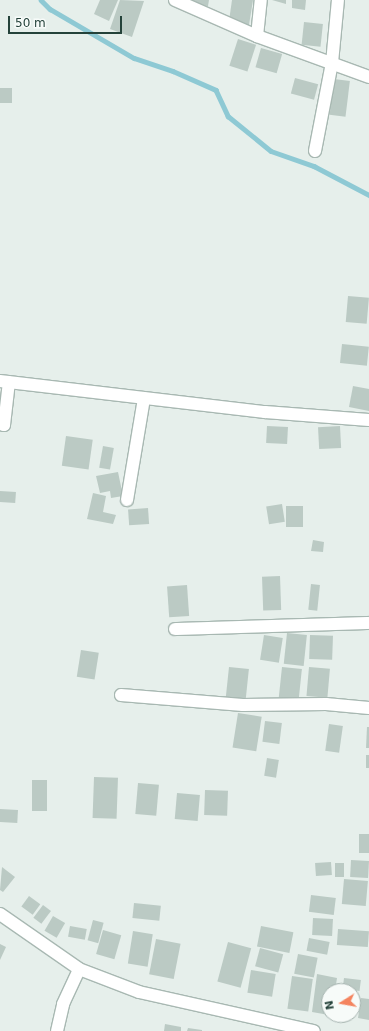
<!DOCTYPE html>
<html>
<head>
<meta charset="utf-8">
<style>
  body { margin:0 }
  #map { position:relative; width:369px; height:1031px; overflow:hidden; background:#e6efeb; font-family:"DejaVu Sans",sans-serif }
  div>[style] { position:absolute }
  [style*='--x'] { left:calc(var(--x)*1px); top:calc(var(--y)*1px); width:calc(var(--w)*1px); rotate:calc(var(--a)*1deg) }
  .stream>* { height:4.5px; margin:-2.25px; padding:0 2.25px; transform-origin:2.25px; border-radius:2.25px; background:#8ec9d4 }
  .building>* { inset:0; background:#bbcac4; transform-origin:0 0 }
  .roads { filter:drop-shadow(1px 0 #a8b8b2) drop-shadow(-1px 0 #a8b8b2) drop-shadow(0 1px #a8b8b2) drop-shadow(0 -1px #a8b8b2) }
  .street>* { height:12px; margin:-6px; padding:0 6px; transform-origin:6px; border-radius:6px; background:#fff }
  span { translate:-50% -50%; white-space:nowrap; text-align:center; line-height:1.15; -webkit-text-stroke:4px #f7fbf9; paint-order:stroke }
  .north { position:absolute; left:321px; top:983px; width:40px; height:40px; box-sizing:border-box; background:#f7fbf9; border:1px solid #a3b1ad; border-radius:50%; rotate:259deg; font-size:11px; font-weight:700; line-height:16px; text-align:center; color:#24423a }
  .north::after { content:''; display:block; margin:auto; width:14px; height:18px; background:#f4845f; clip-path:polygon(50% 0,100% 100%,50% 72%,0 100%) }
  .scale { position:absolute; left:8px; top:16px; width:114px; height:18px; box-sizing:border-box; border:2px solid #24423a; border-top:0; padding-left:5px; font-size:12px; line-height:14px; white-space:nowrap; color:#24423a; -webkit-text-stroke:3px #f7fbf9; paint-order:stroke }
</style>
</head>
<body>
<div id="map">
  <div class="stream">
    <div style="--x:41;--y:0;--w:13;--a:45"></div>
    <div style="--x:50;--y:9;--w:97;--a:30.3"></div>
    <div style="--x:134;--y:58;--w:41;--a:18.4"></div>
    <div style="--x:173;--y:71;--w:47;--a:23.8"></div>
    <div style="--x:216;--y:90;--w:29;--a:65"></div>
    <div style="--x:228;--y:116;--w:55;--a:39.1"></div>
    <div style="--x:271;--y:151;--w:46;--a:19.2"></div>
    <div style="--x:314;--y:166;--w:62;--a:27.8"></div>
  </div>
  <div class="building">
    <div style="clip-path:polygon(100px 0,118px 0,109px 21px,94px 14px)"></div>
    <div style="clip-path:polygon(120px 0,144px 1px,132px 37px,110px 29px)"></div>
    <div style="clip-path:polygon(192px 0,209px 0,208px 6px,191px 5px)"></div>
    <div style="clip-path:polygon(232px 0,253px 0,249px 25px,229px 21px)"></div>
    <div style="clip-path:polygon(272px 0,286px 0,286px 4px)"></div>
    <div style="clip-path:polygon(292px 0,306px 0,305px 10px,292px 8px)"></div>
    <div style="left:304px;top:22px;width:19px;height:23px;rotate:6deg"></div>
    <div style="left:238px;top:39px;width:19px;height:28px;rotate:18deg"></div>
    <div style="left:261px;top:48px;width:22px;height:20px;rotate:16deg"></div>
    <div style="left:295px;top:78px;width:24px;height:16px;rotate:15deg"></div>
    <div style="left:334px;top:79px;width:16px;height:36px;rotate:7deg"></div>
    <div style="left:0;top:88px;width:12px;height:15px"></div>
    <div style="left:348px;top:296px;width:21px;height:26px;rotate:5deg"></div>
    <div style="left:342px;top:344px;width:27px;height:19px;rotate:6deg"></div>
    <div style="clip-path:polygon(353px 386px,369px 389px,369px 411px,349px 407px)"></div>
    <div style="left:267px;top:426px;width:21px;height:17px;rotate:3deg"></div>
    <div style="left:340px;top:426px;width:22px;height:22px;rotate:87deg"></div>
    <div style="left:66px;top:436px;width:27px;height:30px;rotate:8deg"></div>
    <div style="left:103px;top:446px;width:11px;height:22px;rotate:10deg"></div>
    <div style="clip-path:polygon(118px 472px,123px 496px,111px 498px,110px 491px,100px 493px,96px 476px)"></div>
    <div style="left:0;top:491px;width:16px;height:11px;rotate:4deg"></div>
    <div style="clip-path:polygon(93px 493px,106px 496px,103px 512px,116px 515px,113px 524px,87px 519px)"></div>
    <div style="left:282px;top:504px;width:18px;height:16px;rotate:81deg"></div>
    <div style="left:286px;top:506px;width:17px;height:21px"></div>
    <div style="left:148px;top:508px;width:16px;height:20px;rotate:86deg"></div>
    <div style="clip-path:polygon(313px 540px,324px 542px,323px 552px,311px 551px)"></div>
    <div style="left:280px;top:576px;width:34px;height:18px;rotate:88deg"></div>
    <div style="left:311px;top:584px;width:9px;height:26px;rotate:6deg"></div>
    <div style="left:187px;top:585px;width:31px;height:20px;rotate:86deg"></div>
    <div style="left:287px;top:633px;width:20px;height:31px;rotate:6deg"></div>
    <div style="left:264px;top:635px;width:19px;height:25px;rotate:9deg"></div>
    <div style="left:310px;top:635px;width:23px;height:24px;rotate:2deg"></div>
    <div style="left:81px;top:650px;width:18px;height:27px;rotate:9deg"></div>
    <div style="left:229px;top:667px;width:20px;height:31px;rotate:6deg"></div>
    <div style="left:282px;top:667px;width:20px;height:31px;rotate:6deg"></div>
    <div style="left:309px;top:667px;width:21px;height:29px;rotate:5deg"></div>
    <div style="left:238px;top:713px;width:24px;height:35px;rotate:9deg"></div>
    <div style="left:265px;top:721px;width:17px;height:21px;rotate:7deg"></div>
    <div style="left:329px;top:724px;width:14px;height:27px;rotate:8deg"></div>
    <div style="clip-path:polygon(367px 727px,369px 727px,369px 748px,366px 748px)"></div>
    <div style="left:366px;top:755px;width:3px;height:13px"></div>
    <div style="left:267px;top:758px;width:12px;height:18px;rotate:9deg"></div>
    <div style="left:94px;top:777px;width:24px;height:41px;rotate:2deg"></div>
    <div style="left:32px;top:780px;width:15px;height:31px"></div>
    <div style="left:138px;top:783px;width:21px;height:31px;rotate:5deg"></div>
    <div style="left:205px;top:790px;width:23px;height:25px;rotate:2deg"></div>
    <div style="left:177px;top:793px;width:23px;height:26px;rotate:5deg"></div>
    <div style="left:0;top:809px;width:18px;height:13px;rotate:3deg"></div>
    <div style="left:359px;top:834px;width:10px;height:19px"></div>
    <div style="left:351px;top:860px;width:18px;height:17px;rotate:3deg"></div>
    <div style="left:331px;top:862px;width:13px;height:16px;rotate:86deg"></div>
    <div style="left:335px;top:863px;width:9px;height:14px"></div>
    <div style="clip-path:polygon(2px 867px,15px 877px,3px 892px,0 890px)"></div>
    <div style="left:344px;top:879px;width:24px;height:25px;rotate:5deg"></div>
    <div style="left:311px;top:895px;width:25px;height:17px;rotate:7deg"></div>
    <div style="left:29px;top:896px;width:14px;height:13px;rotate:36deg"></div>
    <div style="left:134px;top:903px;width:27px;height:15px;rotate:6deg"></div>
    <div style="left:43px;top:905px;width:10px;height:16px;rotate:37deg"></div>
    <div style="left:53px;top:916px;width:14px;height:17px;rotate:30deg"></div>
    <div style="left:313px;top:918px;width:20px;height:17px;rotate:3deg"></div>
    <div style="left:93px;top:920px;width:11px;height:21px;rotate:15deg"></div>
    <div style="left:70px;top:926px;width:17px;height:11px;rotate:10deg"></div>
    <div style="left:261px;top:926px;width:33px;height:21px;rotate:11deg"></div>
    <div style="left:338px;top:929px;width:31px;height:16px;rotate:4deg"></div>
    <div style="left:103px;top:930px;width:19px;height:25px;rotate:16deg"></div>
    <div style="left:133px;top:931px;width:20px;height:33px;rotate:9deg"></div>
    <div style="left:309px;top:938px;width:21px;height:13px;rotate:11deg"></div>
    <div style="left:156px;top:939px;width:25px;height:36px;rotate:11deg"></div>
    <div style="left:228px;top:942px;width:24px;height:41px;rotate:15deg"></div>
    <div style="clip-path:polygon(0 944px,6px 947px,0 960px)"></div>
    <div style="left:260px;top:948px;width:24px;height:19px;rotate:15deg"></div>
    <div style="left:298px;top:954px;width:20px;height:20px;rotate:11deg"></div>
    <div style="left:251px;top:970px;width:25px;height:23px;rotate:9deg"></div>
    <div style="clip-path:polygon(317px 974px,337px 978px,335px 991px,329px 991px,329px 1015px,312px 1012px)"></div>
    <div style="left:292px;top:976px;width:21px;height:33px;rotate:8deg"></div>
    <div style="left:344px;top:978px;width:17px;height:11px;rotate:7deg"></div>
    <div style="clip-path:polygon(353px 996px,358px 997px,355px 1017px,347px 1016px,353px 1015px)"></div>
    <div style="clip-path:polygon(361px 998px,369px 999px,369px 1020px,358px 1018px)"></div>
    <div style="clip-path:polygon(165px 1024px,181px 1027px,181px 1031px,164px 1031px)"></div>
    <div style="clip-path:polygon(188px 1028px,202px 1030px,202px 1031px,187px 1031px)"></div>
  </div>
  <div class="roads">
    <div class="street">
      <div style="--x:175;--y:0;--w:90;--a:23.7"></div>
      <div style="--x:257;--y:36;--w:119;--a:20.1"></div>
      <div style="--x:257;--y:36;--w:36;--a:-84"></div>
      <div style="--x:315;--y:151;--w:90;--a:-79.1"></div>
      <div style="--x:332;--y:63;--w:63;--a:-84.6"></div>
      <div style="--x:0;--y:381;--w:267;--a:6.7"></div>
      <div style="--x:265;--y:412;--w:104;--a:4.4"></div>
      <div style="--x:0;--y:424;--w:4;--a:14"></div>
      <div style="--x:4;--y:425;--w:43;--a:-83.4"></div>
      <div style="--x:127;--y:500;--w:103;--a:-80.5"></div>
      <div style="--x:175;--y:629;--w:194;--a:-1.8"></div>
      <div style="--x:121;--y:695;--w:122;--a:4.7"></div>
      <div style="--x:243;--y:705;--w:83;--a:-0.7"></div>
      <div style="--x:326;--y:704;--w:43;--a:5.3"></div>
      <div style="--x:0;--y:914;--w:96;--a:34.8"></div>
      <div style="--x:79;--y:969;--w:64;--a:21"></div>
      <div style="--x:139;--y:992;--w:179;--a:12.6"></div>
      <div style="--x:57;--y:1031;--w:28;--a:-77"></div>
      <div style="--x:63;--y:1004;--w:38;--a:-65"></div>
    </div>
  </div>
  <div class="north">N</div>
  <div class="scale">50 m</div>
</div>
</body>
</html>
